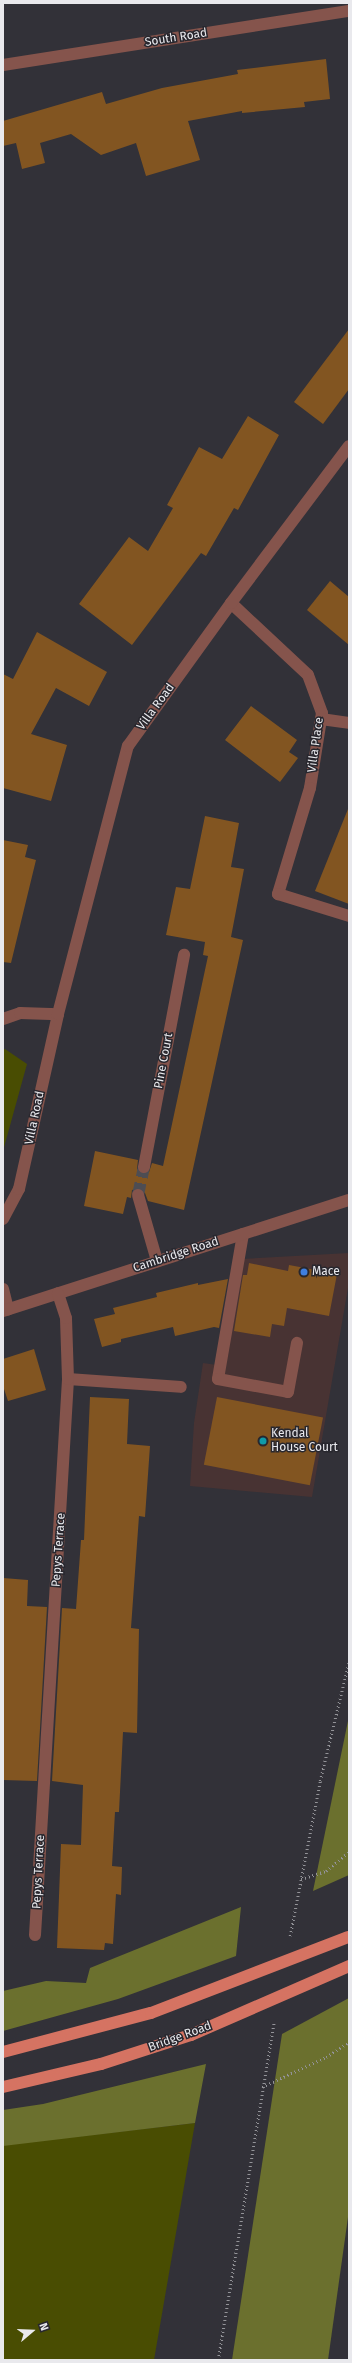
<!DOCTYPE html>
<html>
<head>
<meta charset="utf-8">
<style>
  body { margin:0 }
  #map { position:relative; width:352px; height:2363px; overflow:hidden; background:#323138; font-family:"Fira Sans",sans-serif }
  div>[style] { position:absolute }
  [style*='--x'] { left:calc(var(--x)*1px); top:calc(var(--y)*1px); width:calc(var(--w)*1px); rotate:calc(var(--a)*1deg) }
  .commercial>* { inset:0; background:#483333 }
  .green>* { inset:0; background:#494d02 }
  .forest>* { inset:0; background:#6b702e }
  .building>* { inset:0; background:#825521; transform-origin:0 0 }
  .minor-tunnel>* { height:12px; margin-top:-6px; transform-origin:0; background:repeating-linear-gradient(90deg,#4d4d53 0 12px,transparent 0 18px) }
  .path>* { height:2.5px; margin-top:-1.25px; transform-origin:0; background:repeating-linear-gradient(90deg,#939398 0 1px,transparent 0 4px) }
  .minor>* { height:12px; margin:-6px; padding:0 6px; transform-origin:6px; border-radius:6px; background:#85544c }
  .major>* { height:12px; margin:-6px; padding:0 6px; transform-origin:6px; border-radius:6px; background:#d57362 }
  .major-bridge>* { height:12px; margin:-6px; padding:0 6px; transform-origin:6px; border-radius:6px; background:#d57362 }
  .dots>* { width:11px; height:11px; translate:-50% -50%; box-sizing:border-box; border:2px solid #28272e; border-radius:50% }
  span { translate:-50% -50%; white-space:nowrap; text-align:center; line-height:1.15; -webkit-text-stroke:3px #28272e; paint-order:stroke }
  .street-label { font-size:12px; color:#e9e9ed }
  .poi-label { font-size:12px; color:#e9e9ed }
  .left { translate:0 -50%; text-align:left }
  .frame { position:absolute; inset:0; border:4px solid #e9e9ed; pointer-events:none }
  .north { position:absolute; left:12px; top:2311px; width:40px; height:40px; -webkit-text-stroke:3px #28272e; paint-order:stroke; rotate:71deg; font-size:11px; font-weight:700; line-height:16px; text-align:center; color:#e9e9ed }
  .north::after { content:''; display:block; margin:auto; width:14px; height:18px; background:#e9e9ed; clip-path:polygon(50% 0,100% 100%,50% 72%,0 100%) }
</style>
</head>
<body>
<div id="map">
  <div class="commercial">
    <div style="clip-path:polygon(349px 1253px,349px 1282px,312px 1497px,190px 1486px,194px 1423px,203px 1363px,217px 1365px,242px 1259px)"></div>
  </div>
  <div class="green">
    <div style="clip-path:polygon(5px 1049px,27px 1064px,3px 1151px,3px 1050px)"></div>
    <div style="clip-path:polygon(195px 2123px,154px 2360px,3px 2360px,3px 2145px)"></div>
  </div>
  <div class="forest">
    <div style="clip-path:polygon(349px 1716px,349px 1875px,313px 1891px)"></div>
    <div style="clip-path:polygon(241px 1907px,236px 1956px,118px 1999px,3px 2031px,3px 1991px,46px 1981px,86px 1983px,90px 1968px)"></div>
    <div style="clip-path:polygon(349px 1998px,349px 2210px,328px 2360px,232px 2360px,282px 2034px)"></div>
    <div style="clip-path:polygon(206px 2064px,195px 2123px,3px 2146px,3px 2110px,43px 2104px)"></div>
  </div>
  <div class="building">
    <div style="clip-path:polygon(326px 59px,330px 99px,304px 102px,305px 107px,242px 113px,242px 111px,188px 121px,200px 160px,146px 176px,136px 143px,101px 155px,71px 134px,40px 143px,45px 163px,22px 169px,16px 143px,3px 146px,3px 121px,102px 92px,106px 104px,162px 88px,238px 74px,237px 70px)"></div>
    <div style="clip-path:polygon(349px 329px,349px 389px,323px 424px,294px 402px)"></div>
    <div style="clip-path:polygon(248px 416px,279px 435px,238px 510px,234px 508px,206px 556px,201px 553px,132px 645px,79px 604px,129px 537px,148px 551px,173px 508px,167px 505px,199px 447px,222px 459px)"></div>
    <div style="clip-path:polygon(330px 581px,349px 597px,349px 645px,307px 610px)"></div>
    <div style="clip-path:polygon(37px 632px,107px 672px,89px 706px,56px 688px,31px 734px,67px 745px,51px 801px,3px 788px,3px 674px,13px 679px)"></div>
    <div style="clip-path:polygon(251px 706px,297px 740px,289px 752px,298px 758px,280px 782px,225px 740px)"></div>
    <div style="clip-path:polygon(348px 809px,349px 809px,349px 904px,315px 891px)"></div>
    <div style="clip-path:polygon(205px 816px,239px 823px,231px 867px,244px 869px,231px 937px,243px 940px,184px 1210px,148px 1201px,145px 1193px,139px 1188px,132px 1190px,131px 1198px,127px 1197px,123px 1214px,84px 1206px,95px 1151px,138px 1160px,137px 1169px,142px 1174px,149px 1172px,152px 1163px,163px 1166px,208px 956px,203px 955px,205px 942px,166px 935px,176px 887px,190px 889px)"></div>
    <div style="clip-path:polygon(3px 840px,28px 845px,25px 857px,36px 860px,11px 963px,3px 962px)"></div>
    <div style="clip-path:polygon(249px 1263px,288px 1271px,289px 1265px,337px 1274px,329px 1316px,287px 1308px,284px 1326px,272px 1324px,270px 1337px,234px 1331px,243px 1275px,247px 1275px)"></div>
    <div style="clip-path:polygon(228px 1279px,219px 1328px,214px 1327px,175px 1336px,173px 1327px,121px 1339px,121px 1342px,102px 1347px,94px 1319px,115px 1314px,113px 1308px,157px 1297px,156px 1293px,198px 1283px,198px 1285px)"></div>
    <div style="clip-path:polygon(34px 1349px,46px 1390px,8px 1401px,3px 1386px,3px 1359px)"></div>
    <div style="clip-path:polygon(90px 1397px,129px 1399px,127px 1444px,150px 1446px,145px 1517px,139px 1516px,131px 1628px,139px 1629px,137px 1733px,123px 1732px,119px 1812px,115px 1812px,112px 1866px,122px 1867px,121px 1895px,116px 1894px,113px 1944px,105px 1943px,104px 1950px,57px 1948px,61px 1844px,81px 1845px,83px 1785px,52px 1781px,62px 1608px,76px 1609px,81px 1540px,84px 1540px)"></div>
    <div style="left:217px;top:1397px;width:108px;height:69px;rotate:11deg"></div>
    <div style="clip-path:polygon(3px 1578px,28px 1580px,27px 1606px,47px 1607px,37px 1781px,3px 1780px)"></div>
  </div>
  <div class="minor-tunnel">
    <div style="--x:138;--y:1195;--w:29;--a:-78"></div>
  </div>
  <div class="path">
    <div style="--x:301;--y:1879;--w:26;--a:-18"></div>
    <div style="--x:326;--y:1871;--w:30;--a:-40"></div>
    <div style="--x:290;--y:1936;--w:158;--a:-79"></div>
    <div style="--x:320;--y:1781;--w:123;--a:-76.4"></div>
    <div style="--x:262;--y:2087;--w:71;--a:-25.1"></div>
    <div style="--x:326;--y:2057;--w:27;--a:-33"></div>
    <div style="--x:218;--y:2360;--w:343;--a:-80.6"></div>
  </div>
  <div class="minor">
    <div style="--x:3;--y:65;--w:350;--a:-8.9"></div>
    <div style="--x:231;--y:603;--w:105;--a:43.1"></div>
    <div style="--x:308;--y:675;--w:40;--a:69.8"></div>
    <div style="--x:322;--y:713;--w:76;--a:99.1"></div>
    <div style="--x:310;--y:788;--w:111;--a:106.8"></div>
    <div style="--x:278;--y:894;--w:74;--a:17.2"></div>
    <div style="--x:321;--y:719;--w:28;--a:8"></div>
    <div style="--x:3;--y:1019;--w:18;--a:-19"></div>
    <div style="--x:20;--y:1013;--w:38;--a:2"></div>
    <div style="--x:144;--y:1167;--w:216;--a:-79.3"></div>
    <div style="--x:138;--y:1195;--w:69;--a:73.9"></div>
    <div style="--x:3;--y:1219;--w:34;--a:-62"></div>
    <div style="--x:19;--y:1189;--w:179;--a:-77.4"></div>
    <div style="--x:58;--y:1014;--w:277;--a:-75.4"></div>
    <div style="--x:128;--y:746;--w:176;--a:-54.2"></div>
    <div style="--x:231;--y:603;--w:196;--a:-53.1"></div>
    <div style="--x:243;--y:1234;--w:147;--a:99.8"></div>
    <div style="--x:218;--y:1379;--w:71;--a:10.5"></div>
    <div style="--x:288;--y:1392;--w:50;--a:-79.6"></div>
    <div style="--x:3;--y:1289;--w:21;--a:76"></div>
    <div style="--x:3;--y:1311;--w:363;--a:-17.8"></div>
    <div style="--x:68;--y:1379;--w:113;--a:4"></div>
    <div style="--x:35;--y:1935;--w:557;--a:-86.6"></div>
    <div style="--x:68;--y:1379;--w:61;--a:-91.9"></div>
    <div style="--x:66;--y:1318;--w:26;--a:-108"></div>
  </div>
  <div class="major">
    <div style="--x:3;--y:2052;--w:153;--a:-14.8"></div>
    <div style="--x:3;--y:2087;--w:101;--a:-13.2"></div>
    <div style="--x:101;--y:2064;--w:95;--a:-17.9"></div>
  </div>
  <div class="major-bridge">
    <div style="--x:151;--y:2013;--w:211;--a:-21.1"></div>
    <div style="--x:191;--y:2035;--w:172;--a:-23.6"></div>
  </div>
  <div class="dots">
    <div style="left:304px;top:1272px;background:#3f7fe0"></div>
    <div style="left:263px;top:1441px;background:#0f9aa8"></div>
  </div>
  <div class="street-label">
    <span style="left:176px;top:38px;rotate:-9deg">South Road</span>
    <span style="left:156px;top:707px;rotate:-54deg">Villa Road</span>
    <span style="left:316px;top:745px;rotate:-82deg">Villa Place</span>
    <span style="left:164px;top:1061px;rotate:-79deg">Pine Court</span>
    <span style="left:35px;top:1118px;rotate:-78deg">Villa Road</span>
    <span style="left:176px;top:1255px;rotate:-18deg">Cambridge Road</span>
    <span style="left:59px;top:1550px;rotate:-86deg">Pepys Terrace</span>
    <span style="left:39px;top:1872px;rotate:-87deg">Pepys Terrace</span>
    <span style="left:180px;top:2037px;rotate:-20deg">Bridge Road</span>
  </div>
  <div class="poi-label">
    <span class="left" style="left:312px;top:1272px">Mace</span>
    <span class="left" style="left:271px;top:1441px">Kendal<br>House Court</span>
  </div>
  <div class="frame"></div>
  <div class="north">N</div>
</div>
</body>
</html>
